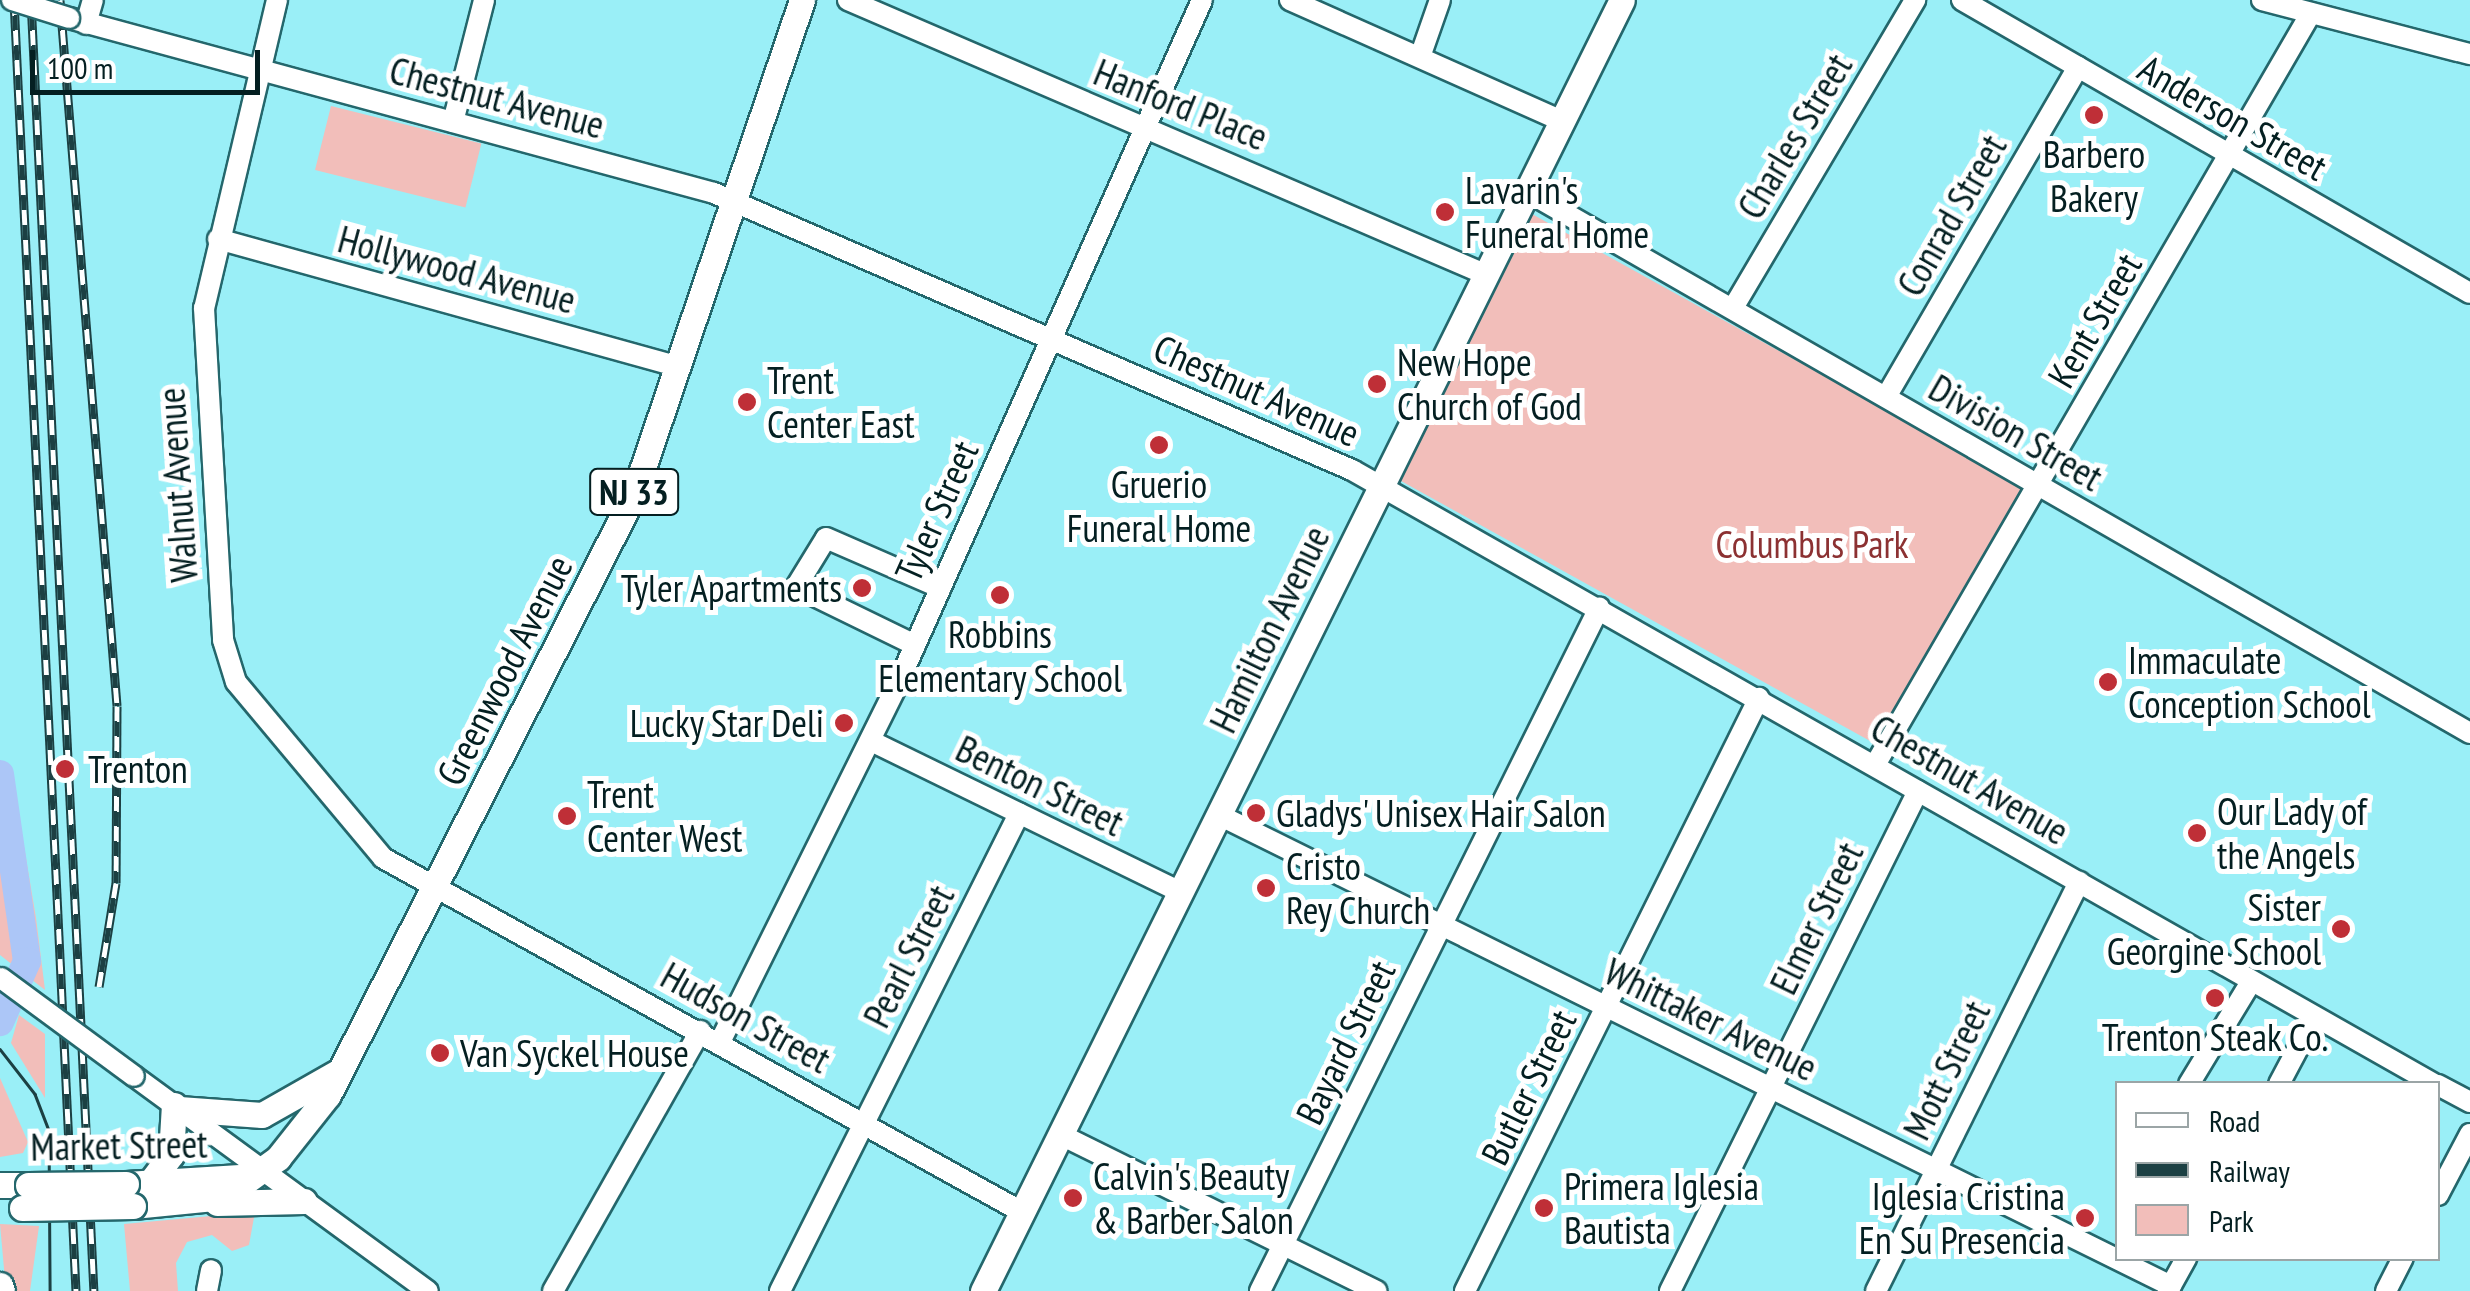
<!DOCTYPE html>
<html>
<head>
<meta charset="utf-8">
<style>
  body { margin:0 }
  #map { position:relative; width:2470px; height:1291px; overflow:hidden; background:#9aeff7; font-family:"PT Sans Narrow",sans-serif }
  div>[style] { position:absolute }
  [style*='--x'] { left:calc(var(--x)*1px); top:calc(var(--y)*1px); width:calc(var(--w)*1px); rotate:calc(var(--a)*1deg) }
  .green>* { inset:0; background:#f2beba; transform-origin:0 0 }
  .river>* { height:28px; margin:-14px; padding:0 14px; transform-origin:14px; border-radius:14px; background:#acc6f7 }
  .roads { filter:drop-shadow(2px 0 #24676c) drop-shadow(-2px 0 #24676c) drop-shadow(0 2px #24676c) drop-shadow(0 -2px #24676c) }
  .minor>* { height:20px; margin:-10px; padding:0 10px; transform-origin:10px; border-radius:10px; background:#fff }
  .major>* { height:25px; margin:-12.5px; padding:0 12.5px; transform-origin:12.5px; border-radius:12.5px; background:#fff }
  .tram>* { height:2.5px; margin:-1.25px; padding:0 1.25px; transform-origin:1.25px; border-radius:1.25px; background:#1c4043 }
  .rail>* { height:9px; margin-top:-4.5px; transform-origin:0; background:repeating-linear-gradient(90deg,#fff 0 15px,#1c4043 0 30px); box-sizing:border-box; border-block:2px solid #1c4043 }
  .bridges { filter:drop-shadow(2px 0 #24676c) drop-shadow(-2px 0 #24676c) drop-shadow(0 2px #24676c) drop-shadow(0 -2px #24676c) }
  .minor-bridge>* { height:20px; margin:-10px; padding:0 10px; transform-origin:10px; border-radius:10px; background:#fff }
  .major-bridge>* { height:25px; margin:-12.5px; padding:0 12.5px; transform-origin:12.5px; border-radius:12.5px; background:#fff }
  .dots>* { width:28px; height:28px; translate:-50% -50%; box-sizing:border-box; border:5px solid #fff; border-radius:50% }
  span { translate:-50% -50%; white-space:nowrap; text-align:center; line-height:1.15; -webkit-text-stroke:10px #fff; paint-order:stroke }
  .shield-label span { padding:2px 8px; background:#fff; border:2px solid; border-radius:8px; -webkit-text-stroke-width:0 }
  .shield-label { font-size:35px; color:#041f21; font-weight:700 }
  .street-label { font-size:38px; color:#041f21 }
  .poi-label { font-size:38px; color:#041f21 }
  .left { translate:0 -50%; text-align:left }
  .right { translate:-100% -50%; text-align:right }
  .park-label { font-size:38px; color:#8c3132 }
  .legend { position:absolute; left:2115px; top:1081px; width:325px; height:180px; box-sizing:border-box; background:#fff; border:2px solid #9ba5a6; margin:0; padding:12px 18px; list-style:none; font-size:30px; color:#041f21 }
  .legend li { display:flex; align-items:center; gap:20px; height:50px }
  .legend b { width:50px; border:2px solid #9ba5a6 }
  .scale { position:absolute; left:30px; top:50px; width:230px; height:45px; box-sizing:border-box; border:5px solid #041f21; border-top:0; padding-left:12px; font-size:30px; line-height:35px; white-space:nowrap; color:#041f21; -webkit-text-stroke:8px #fff; paint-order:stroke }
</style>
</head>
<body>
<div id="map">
  <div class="green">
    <div style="left:331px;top:106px;width:155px;height:66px;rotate:14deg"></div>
    <div style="left:1532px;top:214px;width:561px;height:297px;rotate:29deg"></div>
    <div style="clip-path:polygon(13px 781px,36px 918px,45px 990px,0 955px,0 781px)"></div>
    <div style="clip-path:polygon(19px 1015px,45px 1034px,45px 1098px,11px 1043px)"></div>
    <div style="clip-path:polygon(0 1078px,28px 1142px,23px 1153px,0 1157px)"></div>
    <div style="clip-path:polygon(255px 1212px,249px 1245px,232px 1251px,212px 1235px,187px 1242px,176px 1263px,178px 1291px,130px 1291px,124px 1224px)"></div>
    <div style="clip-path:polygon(0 1224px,39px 1226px,30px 1291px,6px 1291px)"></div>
  </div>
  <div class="river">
    <div style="--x:0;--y:774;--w:189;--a:81.8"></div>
    <div style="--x:27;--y:961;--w:67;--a:113.9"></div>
  </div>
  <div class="roads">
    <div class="minor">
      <div style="--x:277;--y:0;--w:317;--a:103.3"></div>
      <div style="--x:204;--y:308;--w:333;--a:86.7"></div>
      <div style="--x:223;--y:640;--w:44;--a:72.8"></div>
      <div style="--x:236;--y:682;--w:229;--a:50.1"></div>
      <div style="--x:383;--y:858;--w:731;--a:28.99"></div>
      <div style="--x:848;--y:0;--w:696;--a:23.29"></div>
      <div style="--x:1290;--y:0;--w:298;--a:24"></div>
      <div style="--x:1962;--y:0;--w:586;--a:29.98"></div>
      <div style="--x:2262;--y:0;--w:215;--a:14.6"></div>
      <div style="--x:69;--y:18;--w:668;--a:15.18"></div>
      <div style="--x:714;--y:193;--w:696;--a:23.47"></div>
      <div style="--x:1352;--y:470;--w:1244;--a:29.57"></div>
      <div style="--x:86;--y:24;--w:25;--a:-74"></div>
      <div style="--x:1420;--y:57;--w:60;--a:-70.7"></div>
      <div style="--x:453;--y:122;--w:126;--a:-75.7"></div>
      <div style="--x:1528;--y:192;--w:1086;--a:29.87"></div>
      <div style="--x:218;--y:239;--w:476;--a:15.5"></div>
      <div style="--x:1733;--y:308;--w:358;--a:-59.4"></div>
      <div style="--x:1886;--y:397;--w:382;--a:-59.8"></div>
      <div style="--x:915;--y:645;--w:132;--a:-154"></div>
      <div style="--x:796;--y:587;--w:57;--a:-58.5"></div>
      <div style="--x:826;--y:538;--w:125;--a:23.5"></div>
      <div style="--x:871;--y:741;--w:344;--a:26"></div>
      <div style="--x:1875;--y:765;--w:869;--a:-59.9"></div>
      <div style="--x:1219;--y:815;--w:1062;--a:26.32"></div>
      <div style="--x:720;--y:1042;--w:405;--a:-63.6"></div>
      <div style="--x:900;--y:679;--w:743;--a:-66.02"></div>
      <div style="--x:134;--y:1076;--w:364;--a:36.2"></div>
      <div style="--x:2189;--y:1084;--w:119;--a:-58.7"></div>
      <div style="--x:2279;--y:1084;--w:75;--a:-62.1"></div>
      <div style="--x:2438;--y:1085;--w:36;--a:28"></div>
      <div style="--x:1061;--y:1135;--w:352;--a:26.3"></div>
      <div style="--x:2438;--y:1195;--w:69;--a:-62.3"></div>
      <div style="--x:207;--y:1291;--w:21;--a:-79"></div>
      <div style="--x:553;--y:1291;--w:299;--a:-60.5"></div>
      <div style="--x:780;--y:1291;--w:534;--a:-63.39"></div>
      <div style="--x:1260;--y:1291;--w:763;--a:-63.6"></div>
      <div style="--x:1465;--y:1291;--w:662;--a:-63.63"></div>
      <div style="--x:1670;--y:1291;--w:558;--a:-63.62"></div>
      <div style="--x:1876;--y:1291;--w:457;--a:-63.6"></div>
      <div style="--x:2168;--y:1291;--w:38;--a:-61"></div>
      <div style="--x:2386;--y:1291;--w:37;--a:-63"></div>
    </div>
    <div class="major">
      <div style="--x:179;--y:1109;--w:83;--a:4.1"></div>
      <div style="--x:262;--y:1115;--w:85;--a:-29.6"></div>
      <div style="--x:126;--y:1184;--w:114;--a:-3.5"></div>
      <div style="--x:149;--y:1184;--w:36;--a:-53"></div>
      <div style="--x:171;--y:1155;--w:50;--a:-86.6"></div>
      <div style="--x:0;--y:1185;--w:28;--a:0"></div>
      <div style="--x:217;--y:1203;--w:87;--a:-1.3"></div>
      <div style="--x:133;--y:1206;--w:91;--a:-5.6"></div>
      <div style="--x:224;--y:1197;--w:67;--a:-35.8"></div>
      <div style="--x:278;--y:1158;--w:80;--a:-51.6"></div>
      <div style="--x:328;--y:1095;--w:674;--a:-63.02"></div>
      <div style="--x:634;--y:494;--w:522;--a:-71.22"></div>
      <div style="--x:0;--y:1285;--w:6;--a:72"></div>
      <div style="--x:983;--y:1291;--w:1440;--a:-63.67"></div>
    </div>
  </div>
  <div class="tram">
    <div style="--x:0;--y:1049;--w:57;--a:52.1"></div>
    <div style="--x:35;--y:1094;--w:40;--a:69"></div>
    <div style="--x:49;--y:1131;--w:160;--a:89.6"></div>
  </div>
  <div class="rail">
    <div style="--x:14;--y:0;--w:1292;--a:87.25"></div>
    <div style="--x:31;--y:0;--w:1293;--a:87.21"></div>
    <div style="--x:60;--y:0;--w:708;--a:85.38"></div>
    <div style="--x:117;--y:706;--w:177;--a:90.3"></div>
    <div style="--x:116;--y:883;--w:105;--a:99.3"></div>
  </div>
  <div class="bridges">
    <div class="minor-bridge">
      <div style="--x:12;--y:0;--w:60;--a:17.5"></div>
      <div style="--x:1;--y:978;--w:165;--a:36.4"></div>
    </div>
    <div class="major-bridge">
      <div style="--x:28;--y:1185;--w:98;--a:-0.6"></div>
      <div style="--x:22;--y:1208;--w:111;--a:-1"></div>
    </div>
  </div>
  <div class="dots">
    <div style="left:2094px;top:115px;background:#bf2f37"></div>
    <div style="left:1445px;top:212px;background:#bf2f37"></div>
    <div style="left:1377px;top:384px;background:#bf2f37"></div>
    <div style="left:747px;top:402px;background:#bf2f37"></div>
    <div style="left:1159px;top:445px;background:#bf2f37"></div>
    <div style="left:862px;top:588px;background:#bf2f37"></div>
    <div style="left:1000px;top:595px;background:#bf2f37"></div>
    <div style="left:2108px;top:682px;background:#bf2f37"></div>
    <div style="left:844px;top:723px;background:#bf2f37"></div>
    <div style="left:65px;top:769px;background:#bf2f37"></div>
    <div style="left:1256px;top:813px;background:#bf2f37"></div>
    <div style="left:567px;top:816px;background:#bf2f37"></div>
    <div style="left:2197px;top:833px;background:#bf2f37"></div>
    <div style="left:1266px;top:888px;background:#bf2f37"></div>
    <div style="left:2341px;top:929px;background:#bf2f37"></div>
    <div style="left:2215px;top:998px;background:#bf2f37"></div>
    <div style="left:440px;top:1053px;background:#bf2f37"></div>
    <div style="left:1073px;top:1198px;background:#bf2f37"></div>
    <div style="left:1544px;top:1208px;background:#bf2f37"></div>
    <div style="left:2085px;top:1218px;background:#bf2f37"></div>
  </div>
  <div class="shield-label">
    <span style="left:634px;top:492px">NJ 33</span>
  </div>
  <div class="street-label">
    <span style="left:497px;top:97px;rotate:15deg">Chestnut Avenue</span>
    <span style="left:1181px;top:104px;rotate:22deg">Hanford Place</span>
    <span style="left:2233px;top:117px;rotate:30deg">Anderson Street</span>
    <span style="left:1794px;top:136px;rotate:-59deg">Charles Street</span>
    <span style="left:1951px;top:215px;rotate:-60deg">Conrad Street</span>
    <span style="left:457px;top:269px;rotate:15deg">Hollywood Avenue</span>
    <span style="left:2094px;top:320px;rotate:-60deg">Kent Street</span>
    <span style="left:1257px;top:390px;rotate:24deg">Chestnut Avenue</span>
    <span style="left:2016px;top:432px;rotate:30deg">Division Street</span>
    <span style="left:177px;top:485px;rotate:-94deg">Walnut Avenue</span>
    <span style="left:936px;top:511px;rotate:-66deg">Tyler Street</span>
    <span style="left:1269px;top:629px;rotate:-64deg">Hamilton Avenue</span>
    <span style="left:504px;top:670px;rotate:-63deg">Greenwood Avenue</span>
    <span style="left:1970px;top:779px;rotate:30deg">Chestnut Avenue</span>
    <span style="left:1040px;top:785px;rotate:26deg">Benton Street</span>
    <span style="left:1816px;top:918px;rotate:-64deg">Elmer Street</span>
    <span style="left:908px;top:956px;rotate:-63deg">Pearl Street</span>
    <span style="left:746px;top:1017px;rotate:29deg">Hudson Street</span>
    <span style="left:1711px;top:1019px;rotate:26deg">Whittaker Avenue</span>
    <span style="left:1345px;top:1042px;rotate:-64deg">Bayard Street</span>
    <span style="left:1946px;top:1070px;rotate:-64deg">Mott Street</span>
    <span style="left:1528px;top:1087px;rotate:-64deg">Butler Street</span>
    <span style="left:119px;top:1145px;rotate:-1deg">Market Street</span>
  </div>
  <div class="poi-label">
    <span style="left:2094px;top:176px">Barbero<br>Bakery</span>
    <span class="left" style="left:1465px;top:212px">Lavarin's<br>Funeral Home</span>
    <span class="left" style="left:1397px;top:384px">New Hope<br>Church of God</span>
    <span class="left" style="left:767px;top:402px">Trent<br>Center East</span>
    <span style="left:1159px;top:506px">Gruerio<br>Funeral Home</span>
    <span class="right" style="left:842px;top:588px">Tyler Apartments</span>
    <span style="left:1000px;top:656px">Robbins<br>Elementary School</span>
    <span class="left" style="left:2128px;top:682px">Immaculate<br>Conception School</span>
    <span class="right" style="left:824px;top:723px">Lucky Star Deli</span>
    <span class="left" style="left:88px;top:769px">Trenton</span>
    <span class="left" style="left:587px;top:816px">Trent<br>Center West</span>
    <span class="left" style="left:2217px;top:833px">Our Lady of<br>the Angels</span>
    <span class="left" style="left:1276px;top:813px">Gladys' Unisex Hair Salon</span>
    <span class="left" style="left:1286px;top:888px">Cristo<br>Rey Church</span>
    <span class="right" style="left:2321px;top:929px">Sister<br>Georgine School</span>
    <span style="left:2215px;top:1037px">Trenton Steak Co.</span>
    <span class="left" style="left:460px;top:1053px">Van Syckel House</span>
    <span class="left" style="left:1093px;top:1198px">Calvin's Beauty<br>&amp; Barber Salon</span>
    <span class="left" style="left:1564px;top:1208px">Primera Iglesia<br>Bautista</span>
    <span class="right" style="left:2065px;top:1218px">Iglesia Cristina<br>En Su Presencia</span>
  </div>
  <div class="park-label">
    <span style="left:1812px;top:544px">Columbus Park</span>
  </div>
  <ul class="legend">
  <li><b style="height:12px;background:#fff"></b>Road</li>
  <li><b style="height:12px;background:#1c4043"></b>Railway</li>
  <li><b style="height:28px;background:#f2beba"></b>Park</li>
  </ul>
  <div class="scale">100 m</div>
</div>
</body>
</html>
